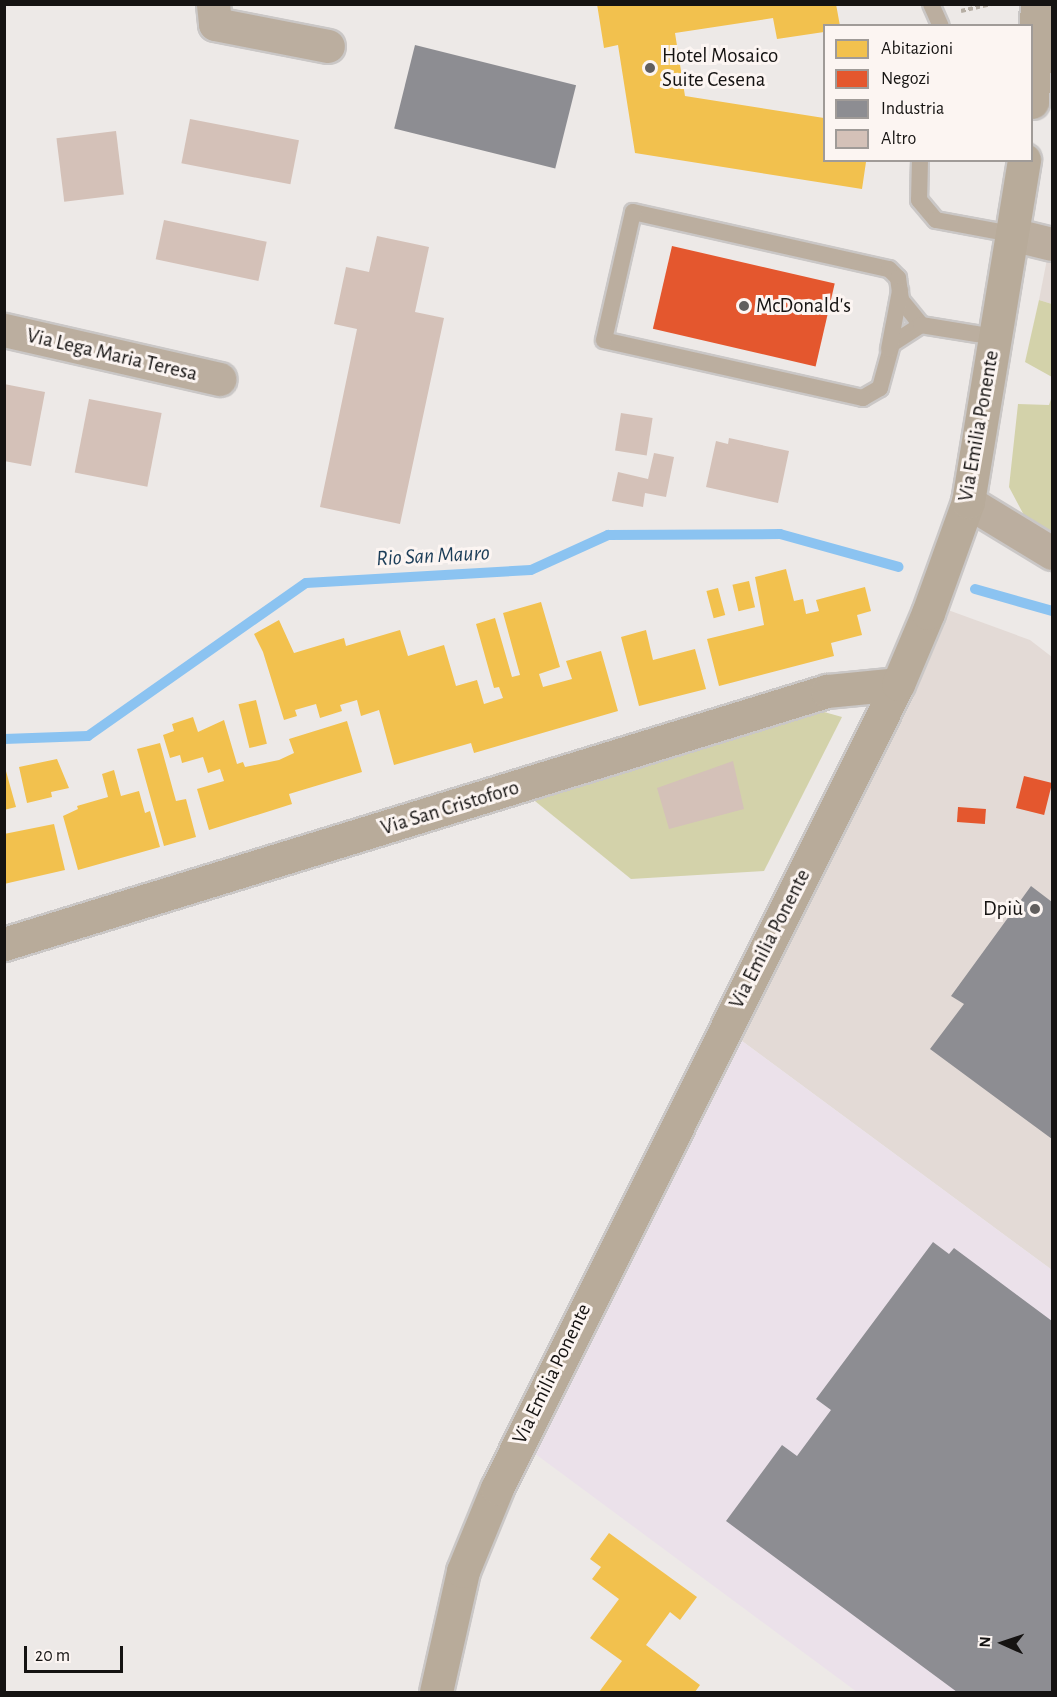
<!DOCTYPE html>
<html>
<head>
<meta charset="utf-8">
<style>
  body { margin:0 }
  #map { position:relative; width:1057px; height:1697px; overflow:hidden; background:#ede9e7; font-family:"Alegreya Sans",sans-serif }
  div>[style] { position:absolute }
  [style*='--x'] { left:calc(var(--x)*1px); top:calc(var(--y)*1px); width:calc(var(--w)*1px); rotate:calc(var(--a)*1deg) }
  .built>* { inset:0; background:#e3dad6 }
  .industrial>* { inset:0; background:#ebe1ea }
  .green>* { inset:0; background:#d3d2aa }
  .homes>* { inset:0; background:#f2c14e; transform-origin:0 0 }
  .shops>* { inset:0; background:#e4572e; transform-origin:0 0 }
  .industry>* { inset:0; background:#8d8d92; transform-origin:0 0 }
  .stream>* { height:10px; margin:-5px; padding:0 5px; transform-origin:5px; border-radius:5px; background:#8bc3f1 }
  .building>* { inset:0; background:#d4c1b8; transform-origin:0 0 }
  .path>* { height:4px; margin-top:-2px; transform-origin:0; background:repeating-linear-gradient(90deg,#b6aea4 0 4.5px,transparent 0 7.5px) }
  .roads { filter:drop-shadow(2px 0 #cac7c6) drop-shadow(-2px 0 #cac7c6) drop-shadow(0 2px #cac7c6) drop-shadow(0 -2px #cac7c6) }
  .lane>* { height:16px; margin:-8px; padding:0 8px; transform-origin:8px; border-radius:8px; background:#bbae9f }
  .street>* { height:33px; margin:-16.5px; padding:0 16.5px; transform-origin:16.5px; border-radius:16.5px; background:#bbae9f }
  .secondary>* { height:33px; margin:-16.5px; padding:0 16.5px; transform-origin:16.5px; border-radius:16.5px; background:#b8ab9a }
  .dots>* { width:16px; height:16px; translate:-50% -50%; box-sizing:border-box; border:3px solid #fcf5f2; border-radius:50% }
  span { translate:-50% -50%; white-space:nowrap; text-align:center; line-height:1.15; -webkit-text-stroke:6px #fcf5f2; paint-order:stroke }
  .poi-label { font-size:21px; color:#151312 }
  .left { translate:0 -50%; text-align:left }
  .right { translate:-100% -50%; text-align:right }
  .street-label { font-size:21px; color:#151312 }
  .water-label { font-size:22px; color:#1b3d58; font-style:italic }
  .frame { position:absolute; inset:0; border:6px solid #151312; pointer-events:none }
  .legend { position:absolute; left:823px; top:24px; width:210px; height:138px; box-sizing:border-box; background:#fcf5f2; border:2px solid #a09b98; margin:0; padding:8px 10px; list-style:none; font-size:18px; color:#151312 }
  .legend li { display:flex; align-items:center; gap:12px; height:30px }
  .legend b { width:30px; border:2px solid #a09b98 }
  .north { position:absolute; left:973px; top:1613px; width:60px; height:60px; -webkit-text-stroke:4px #fcf5f2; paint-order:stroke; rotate:273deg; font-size:16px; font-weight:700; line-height:24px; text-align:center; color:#151312 }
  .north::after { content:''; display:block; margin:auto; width:21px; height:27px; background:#151312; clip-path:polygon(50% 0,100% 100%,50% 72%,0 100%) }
  .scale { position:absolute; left:24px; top:1646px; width:99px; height:27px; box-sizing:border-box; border:3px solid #151312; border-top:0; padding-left:8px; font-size:18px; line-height:21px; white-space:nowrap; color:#151312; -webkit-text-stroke:4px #fcf5f2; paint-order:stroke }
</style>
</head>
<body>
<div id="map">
  <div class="built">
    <div style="clip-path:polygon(1052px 234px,1052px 304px,1039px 300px)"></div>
    <div style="clip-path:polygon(948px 610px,1030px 640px,1052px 657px,1052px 1270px,738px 1038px)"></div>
  </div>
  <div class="industrial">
    <div style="clip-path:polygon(738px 1038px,1052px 1270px,1052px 1692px,857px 1692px,530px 1450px)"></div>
  </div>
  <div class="green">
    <div style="clip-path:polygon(1039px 300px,1052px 304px,1052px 377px,1025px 362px)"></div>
    <div style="clip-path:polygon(1052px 396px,1052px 531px,1026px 519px,1009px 487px,1018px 404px,1049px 405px)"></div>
    <div style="clip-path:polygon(817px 710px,842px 717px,764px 871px,631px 879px,530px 797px)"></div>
  </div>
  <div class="homes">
    <div style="clip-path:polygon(597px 4px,836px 4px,840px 26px,824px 26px,824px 32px,777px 39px,773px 18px,675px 33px,685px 96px,824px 118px,824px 160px,866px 162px,862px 189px,635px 153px,618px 45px,604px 48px)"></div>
    <div style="clip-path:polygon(786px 569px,794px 601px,803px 599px,806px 614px,819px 611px,816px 600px,865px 587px,871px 611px,857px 615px,862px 635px,831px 643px,834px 656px,719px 686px,707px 639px,764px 625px,755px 577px)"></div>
    <div style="left:749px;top:581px;width:27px;height:17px;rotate:77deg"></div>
    <div style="left:718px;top:588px;width:28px;height:12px;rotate:75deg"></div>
    <div style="clip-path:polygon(541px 602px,560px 667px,539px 674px,543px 687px,572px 679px,566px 661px,601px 651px,618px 711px,474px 753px,471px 743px,394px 765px,379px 710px,361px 716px,357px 700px,340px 705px,342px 711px,320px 718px,316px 704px,295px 710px,297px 716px,284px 720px,263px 652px,254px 634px,279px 620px,294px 653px,344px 638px,346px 646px,400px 630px,408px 656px,444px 645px,456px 686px,477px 680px,484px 704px,503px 698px,499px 687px,494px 688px,476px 624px,495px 618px,512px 677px,520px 675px,503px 613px)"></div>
    <div style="clip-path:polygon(646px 630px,653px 660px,695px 649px,706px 689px,639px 706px,621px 637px)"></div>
    <div style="left:256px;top:700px;width:45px;height:18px;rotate:76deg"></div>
    <div style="clip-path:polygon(193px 717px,198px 732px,224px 720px,237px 764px,243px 762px,245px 767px,279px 760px,294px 753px,289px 739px,347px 721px,362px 772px,289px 794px,292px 804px,209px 830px,197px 789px,224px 781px,220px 769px,208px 773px,203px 757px,182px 763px,180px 755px,170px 758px,163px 735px,174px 731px,172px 724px)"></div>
    <div style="clip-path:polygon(160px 743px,176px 801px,186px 799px,196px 837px,164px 846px,137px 749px)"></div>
    <div style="clip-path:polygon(57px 759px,69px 788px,51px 792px,52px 797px,27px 803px,19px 767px)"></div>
    <div style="clip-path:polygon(4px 764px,16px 807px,4px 810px)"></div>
    <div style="clip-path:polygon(114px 770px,121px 796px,139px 791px,145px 813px,150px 811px,160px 847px,78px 870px,63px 816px,78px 809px,77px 806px,108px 797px,102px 774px)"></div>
    <div style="clip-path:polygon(54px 824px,65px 870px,4px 884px,4px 834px)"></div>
    <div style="clip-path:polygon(609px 1533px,697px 1597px,680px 1620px,670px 1612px,646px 1645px,700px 1685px,695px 1692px,599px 1692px,622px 1661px,590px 1638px,619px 1599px,592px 1579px,601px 1567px,590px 1559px)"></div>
  </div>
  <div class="shops">
    <div style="left:672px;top:246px;width:167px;height:85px;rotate:13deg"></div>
    <div style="left:1024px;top:776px;width:29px;height:33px;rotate:14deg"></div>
    <div style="left:958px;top:807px;width:28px;height:15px;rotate:4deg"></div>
  </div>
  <div class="industry">
    <div style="left:415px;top:45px;width:166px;height:86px;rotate:14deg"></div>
    <div style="clip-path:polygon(1031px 886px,1052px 902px,1052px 1139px,930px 1049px,964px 1004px,951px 996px)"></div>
    <div style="clip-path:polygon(933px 1242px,949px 1254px,954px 1248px,1052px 1321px,1052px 1692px,957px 1692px,726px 1521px,782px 1445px,797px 1456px,831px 1410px,816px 1399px)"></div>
  </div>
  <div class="stream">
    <div style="--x:975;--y:589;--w:80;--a:15.9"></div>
    <div style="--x:4;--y:739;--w:84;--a:-2"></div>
    <div style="--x:88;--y:736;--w:266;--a:-35.1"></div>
    <div style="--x:306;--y:583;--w:225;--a:-3.3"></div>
    <div style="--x:531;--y:570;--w:85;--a:-24.4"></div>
    <div style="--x:608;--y:535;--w:172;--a:-0.3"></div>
    <div style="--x:780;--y:534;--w:123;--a:15.5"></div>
  </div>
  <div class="building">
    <div style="left:190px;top:119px;width:111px;height:45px;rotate:11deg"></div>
    <div style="left:116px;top:131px;width:64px;height:60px;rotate:83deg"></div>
    <div style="left:164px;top:220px;width:105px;height:40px;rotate:12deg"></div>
    <div style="clip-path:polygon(377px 236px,429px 247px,415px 312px,444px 318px,400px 524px,320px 507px,357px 329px,334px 324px,346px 267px,369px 272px)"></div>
    <div style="clip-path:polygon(4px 384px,45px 392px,31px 466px,4px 461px)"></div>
    <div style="left:89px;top:399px;width:74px;height:75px;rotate:11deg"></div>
    <div style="left:621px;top:413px;width:32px;height:38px;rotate:9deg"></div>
    <div style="clip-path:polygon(729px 438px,789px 451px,778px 503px,706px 487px,716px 441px,728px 444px)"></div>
    <div style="clip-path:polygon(654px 453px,674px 457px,666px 497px,645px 493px,643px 507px,612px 501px,618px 472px,648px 479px)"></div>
    <div style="clip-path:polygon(733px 761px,744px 809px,669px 829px,657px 788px)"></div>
  </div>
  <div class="path">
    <div style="--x:961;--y:11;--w:32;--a:-13"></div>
  </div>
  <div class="roads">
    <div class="lane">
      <div style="--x:931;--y:4;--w:24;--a:66"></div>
      <div style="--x:920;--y:160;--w:40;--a:91.4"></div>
      <div style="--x:919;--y:200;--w:26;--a:50"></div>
      <div style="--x:936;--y:220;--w:76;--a:10.6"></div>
      <div style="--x:633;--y:212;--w:262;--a:12.6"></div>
      <div style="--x:889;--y:269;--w:13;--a:45"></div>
      <div style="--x:898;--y:278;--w:22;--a:82"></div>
      <div style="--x:901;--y:300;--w:32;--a:51"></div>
      <div style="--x:921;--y:325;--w:35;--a:147"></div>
      <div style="--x:892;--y:344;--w:46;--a:105.3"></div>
      <div style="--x:880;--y:388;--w:20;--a:150"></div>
      <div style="--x:863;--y:398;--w:265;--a:-167.4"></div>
      <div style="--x:604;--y:340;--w:131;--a:-77.2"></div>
      <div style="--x:921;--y:325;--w:74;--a:9.3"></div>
      <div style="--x:889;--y:349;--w:59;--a:-79.3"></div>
    </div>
    <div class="street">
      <div style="--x:213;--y:4;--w:20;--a:84"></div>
      <div style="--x:215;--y:24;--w:115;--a:11"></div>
      <div style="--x:1011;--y:234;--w:42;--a:13.7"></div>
      <div style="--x:4;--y:330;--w:221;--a:12.8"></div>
      <div style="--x:968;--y:502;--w:98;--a:31.3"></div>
    </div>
    <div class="secondary">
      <div style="--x:1032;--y:102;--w:98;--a:-87.1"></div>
      <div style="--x:4;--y:944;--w:861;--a:-17.09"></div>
      <div style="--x:827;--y:691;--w:71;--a:-5.6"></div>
      <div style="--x:436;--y:1692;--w:124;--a:-77.4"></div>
      <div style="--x:463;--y:1571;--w:90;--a:-67.7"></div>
      <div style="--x:497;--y:1488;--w:898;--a:-63.49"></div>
      <div style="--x:898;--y:684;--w:77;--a:-67.1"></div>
      <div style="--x:928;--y:613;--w:118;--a:-70.2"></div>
      <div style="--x:968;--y:502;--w:347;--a:-80.7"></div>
    </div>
  </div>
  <div class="dots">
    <div style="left:650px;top:68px;background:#615e5d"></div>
    <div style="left:744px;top:306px;background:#615e5d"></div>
    <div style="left:1035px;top:909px;background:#615e5d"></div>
  </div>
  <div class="poi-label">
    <span class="left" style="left:662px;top:68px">Hotel Mosaico<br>Suite Cesena</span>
    <span class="left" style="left:756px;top:306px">McDonald's</span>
    <span class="right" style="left:1023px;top:909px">Dpiù</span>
  </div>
  <div class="street-label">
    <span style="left:112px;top:355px;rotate:13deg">Via Lega Maria Teresa</span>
    <span style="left:979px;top:426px;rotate:-80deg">Via Emilia Ponente</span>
    <span style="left:450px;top:808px;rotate:-17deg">Via San Cristoforo</span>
    <span style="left:770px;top:939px;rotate:-63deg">Via Emilia Ponente</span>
    <span style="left:552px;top:1374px;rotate:-64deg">Via Emilia Ponente</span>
  </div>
  <div class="water-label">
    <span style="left:433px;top:556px;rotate:-3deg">Rio San Mauro</span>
  </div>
  <div class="frame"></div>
  <ul class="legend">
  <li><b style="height:16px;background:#f2c14e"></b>Abitazioni</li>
  <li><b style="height:16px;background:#e4572e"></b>Negozi</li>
  <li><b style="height:16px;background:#8d8d92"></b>Industria</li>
  <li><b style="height:16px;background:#d4c1b8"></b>Altro</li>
  </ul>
  <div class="north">N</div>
  <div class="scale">20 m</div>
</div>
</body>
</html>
